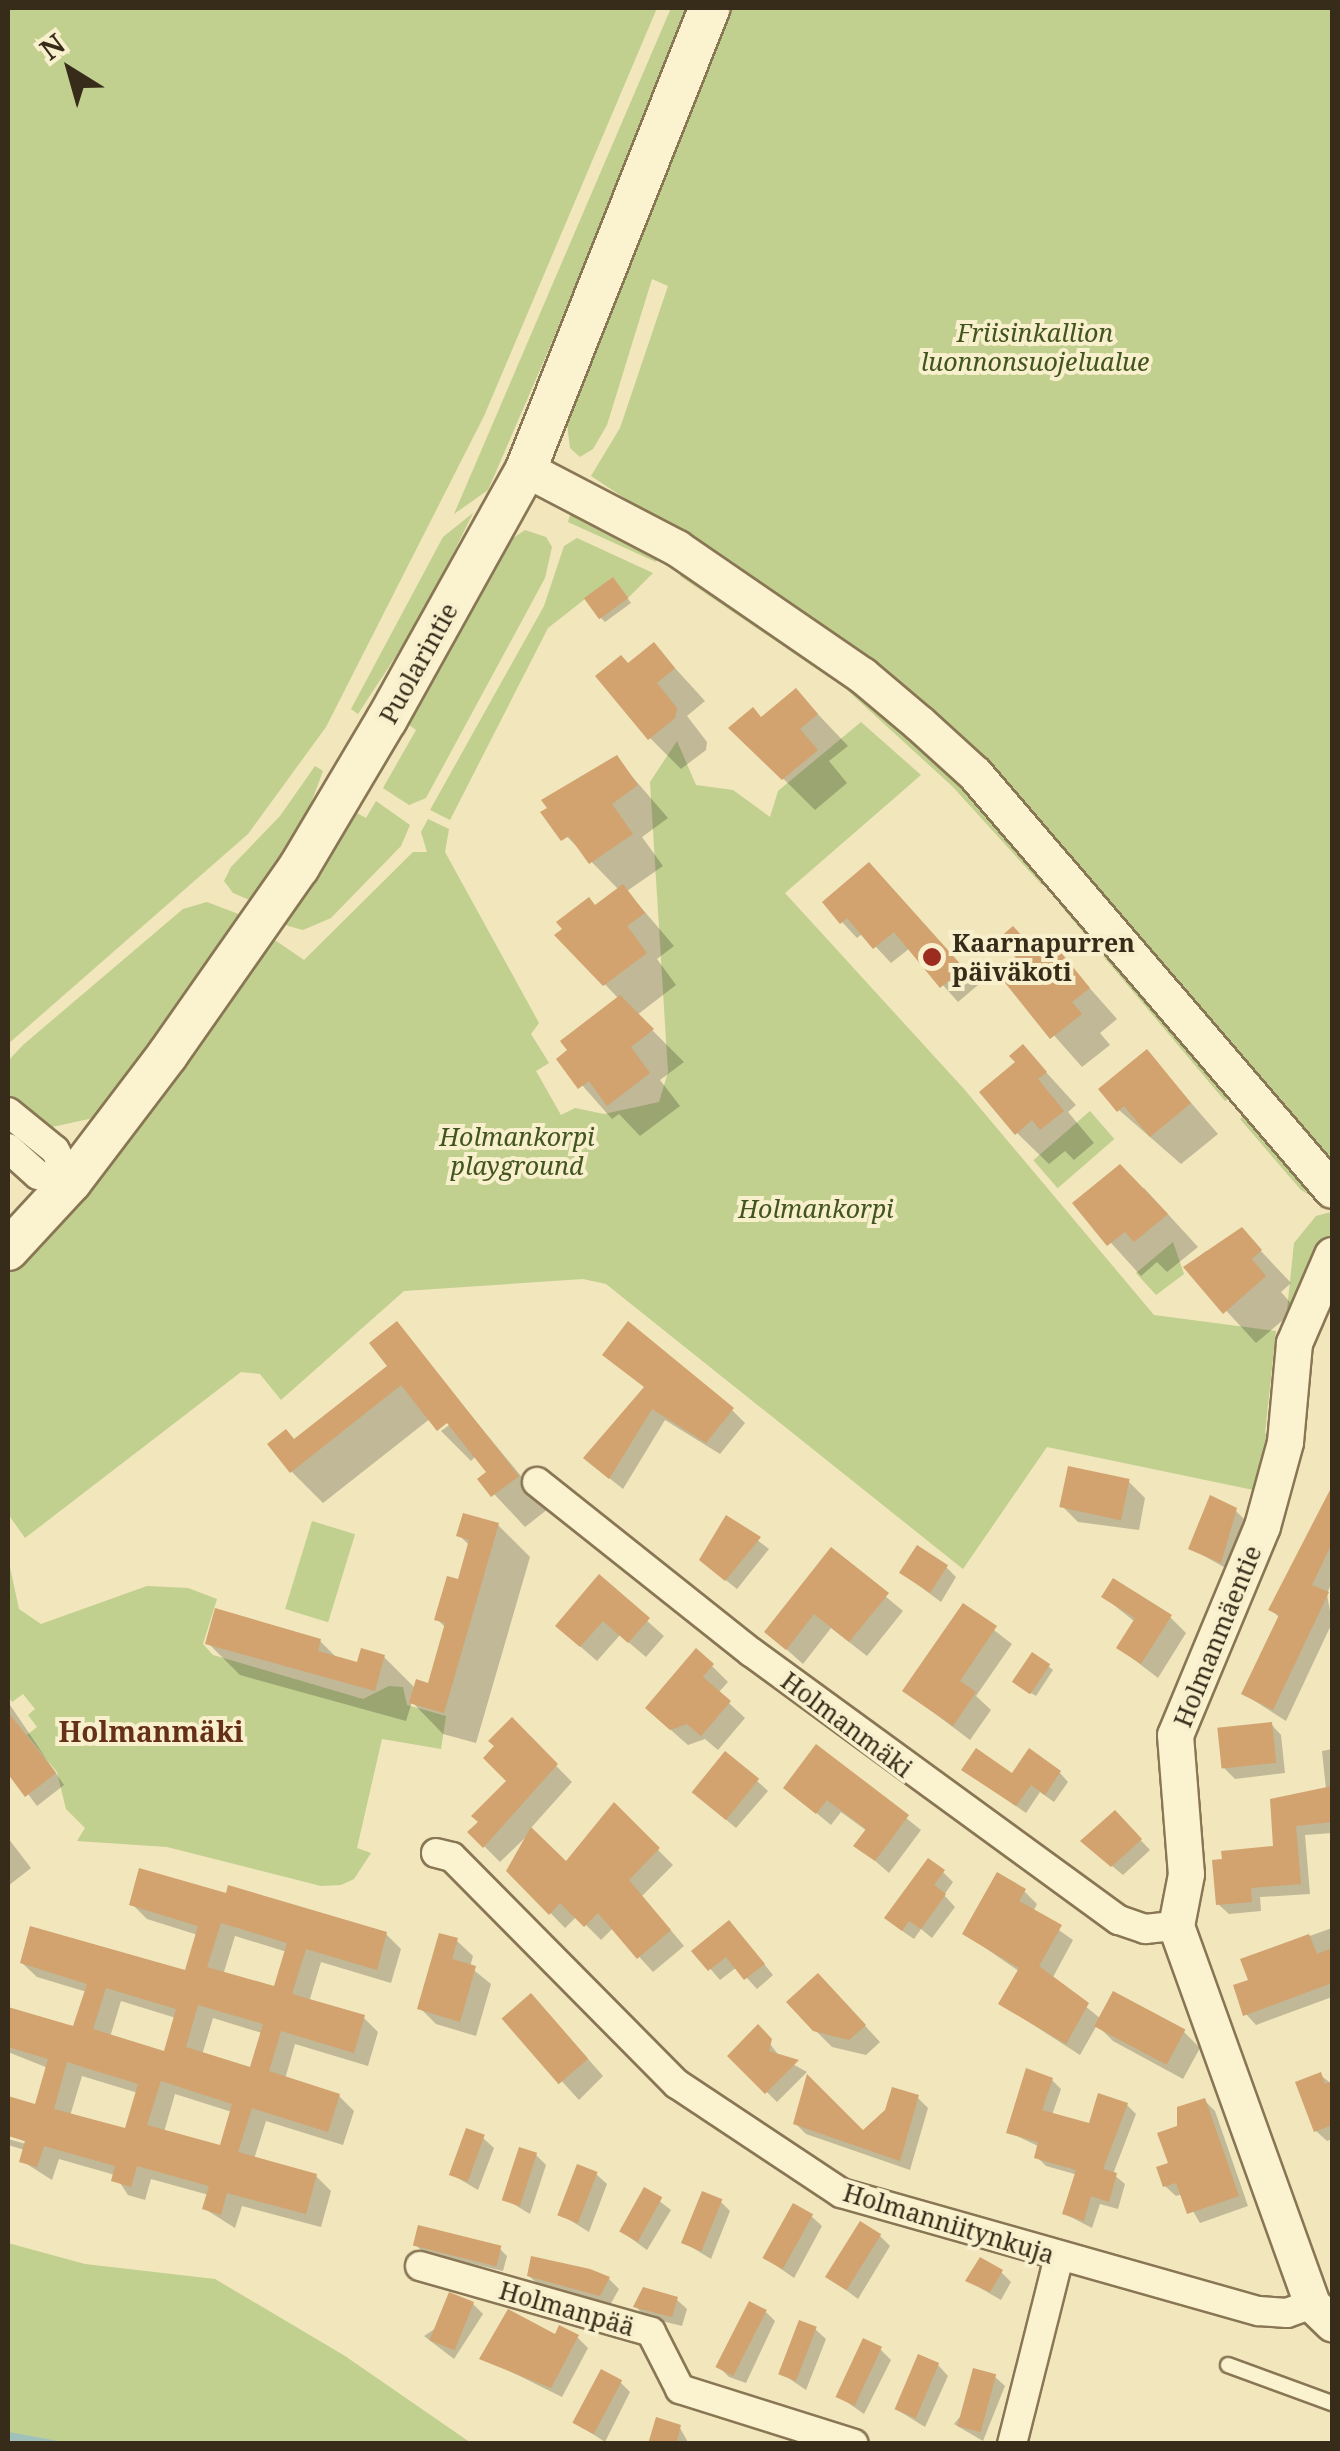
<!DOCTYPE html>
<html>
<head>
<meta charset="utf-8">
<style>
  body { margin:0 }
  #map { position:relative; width:1340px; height:2451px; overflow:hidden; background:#f1e6bc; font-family:"Noto Serif",serif }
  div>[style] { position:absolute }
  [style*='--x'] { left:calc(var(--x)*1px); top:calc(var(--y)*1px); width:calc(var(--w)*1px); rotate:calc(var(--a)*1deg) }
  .green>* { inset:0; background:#c1cf8f; transform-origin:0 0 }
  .shadow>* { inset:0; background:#0003 }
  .stream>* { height:8px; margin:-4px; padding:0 4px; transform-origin:4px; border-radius:4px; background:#a0c1bb }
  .building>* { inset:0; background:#d2a26f; transform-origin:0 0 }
  .roads { filter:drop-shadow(2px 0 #897654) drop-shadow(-2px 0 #897654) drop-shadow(0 2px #897654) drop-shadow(0 -2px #897654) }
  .service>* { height:14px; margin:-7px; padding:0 7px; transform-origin:7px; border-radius:7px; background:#fbf2cf }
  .minor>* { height:28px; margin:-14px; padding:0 14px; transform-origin:14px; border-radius:14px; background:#fbf2cf }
  .tertiary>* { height:35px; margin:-17.5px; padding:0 17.5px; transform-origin:17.5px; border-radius:17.5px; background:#fbf2cf }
  .secondary>* { height:40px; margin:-20px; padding:0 20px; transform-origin:20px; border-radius:20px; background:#fbf2cf }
  .dots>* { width:28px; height:28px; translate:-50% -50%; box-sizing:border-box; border:5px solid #f8efcc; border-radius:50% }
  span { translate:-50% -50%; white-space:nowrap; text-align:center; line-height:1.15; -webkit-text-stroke:8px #f8efcc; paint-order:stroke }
  .park-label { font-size:25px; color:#42551f; font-style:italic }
  .street-label { font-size:25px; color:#372b1a }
  .poi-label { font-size:25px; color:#372b1a; font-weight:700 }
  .left { translate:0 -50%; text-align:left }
  .neighbourhood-label { font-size:28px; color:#662f17; font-weight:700 }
  .frame { position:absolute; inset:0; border:10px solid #372b1a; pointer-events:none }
  .north { position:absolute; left:20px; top:20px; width:100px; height:100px; -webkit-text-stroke:8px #f8efcc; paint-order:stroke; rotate:323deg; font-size:28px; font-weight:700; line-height:40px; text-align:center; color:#372b1a }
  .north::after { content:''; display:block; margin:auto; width:35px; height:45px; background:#372b1a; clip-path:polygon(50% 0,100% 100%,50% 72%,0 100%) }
</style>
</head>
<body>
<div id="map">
  <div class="green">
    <div style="clip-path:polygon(8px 8px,657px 8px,484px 416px,326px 727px,248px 834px,8px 1044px)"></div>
    <div style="clip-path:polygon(671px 8px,690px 8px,549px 349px,488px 490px,454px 514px)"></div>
    <div style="clip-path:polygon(722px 8px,1332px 8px,1332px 1168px,953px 731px,895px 677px,591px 476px,620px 428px,668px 286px,652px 279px,607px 425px,593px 449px,580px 457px,570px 448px,567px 424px,581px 366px)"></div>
    <div style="clip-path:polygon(571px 511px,663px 550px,656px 562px,568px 522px)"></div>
    <div style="clip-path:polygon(473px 513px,424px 613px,358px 714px,351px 709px,443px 537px)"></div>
    <div style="clip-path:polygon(525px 530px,546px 537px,552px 547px,545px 578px,426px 798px,409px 805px,383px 788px,416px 730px,409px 725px,435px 663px,510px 540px)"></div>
    <div style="clip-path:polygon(577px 538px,653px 573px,628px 598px,613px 577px,548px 628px,450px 820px,430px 810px,544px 606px,564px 546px)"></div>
    <div style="clip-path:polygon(686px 562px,913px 729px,1047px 881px,1042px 885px,952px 786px,846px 689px,680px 576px)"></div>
    <div style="clip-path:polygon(861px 722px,921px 775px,785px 893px,964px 1089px,1154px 1315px,1276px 1331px,1265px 1433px,1275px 1441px,1263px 1492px,1047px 1447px,963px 1569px,606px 1284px,583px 1279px,404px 1291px,281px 1400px,260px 1374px,241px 1372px,25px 1538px,8px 1514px,8px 1273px,61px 1216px,266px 934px,304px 960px,413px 852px,427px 852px,421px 832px,428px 819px,449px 829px,445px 852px,539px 1023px,531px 1034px,549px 1063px,536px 1071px,561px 1115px,575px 1108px,604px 1114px,659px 1102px,668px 1072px,650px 782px,677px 741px,696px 785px,733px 790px,770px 817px,778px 791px)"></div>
    <div style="clip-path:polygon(315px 766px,323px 771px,304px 822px,252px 901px,233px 893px,224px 881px,231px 867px,280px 816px)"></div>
    <div style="clip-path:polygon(376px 801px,410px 825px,401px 846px,331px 918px,303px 930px,288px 926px,277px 917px,301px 879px,357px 813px,366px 818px)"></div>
    <div style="clip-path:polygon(1071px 898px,1234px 1096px,1225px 1101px,1061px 906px)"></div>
    <div style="clip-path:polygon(207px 902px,241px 915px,98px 1117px,52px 1127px,8px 1102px,8px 1061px,23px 1045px,183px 909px)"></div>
    <div style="left:1090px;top:1111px;width:37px;height:75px;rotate:49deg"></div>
    <div style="clip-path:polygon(1248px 1112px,1322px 1202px,1301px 1190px,1240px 1119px)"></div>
    <div style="clip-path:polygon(1331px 1212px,1332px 1240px,1287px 1310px,1294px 1243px,1316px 1216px)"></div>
    <div style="clip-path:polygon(1173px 1242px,1184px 1274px,1156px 1295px,1136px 1273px)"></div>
    <div style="left:312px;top:1521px;width:45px;height:92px;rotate:17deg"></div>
    <div style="clip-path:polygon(8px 1558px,19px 1609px,41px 1624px,147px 1586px,188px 1588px,217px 1599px,203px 1644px,213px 1655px,363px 1699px,389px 1686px,403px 1687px,407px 1705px,446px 1716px,441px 1749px,382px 1739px,357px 1848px,371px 1853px,354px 1879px,341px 1885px,321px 1886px,167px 1847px,77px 1841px,85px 1828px,66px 1809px,57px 1772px,27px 1735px,37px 1727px,28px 1715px,35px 1709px,23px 1694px,12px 1702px,8px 1696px)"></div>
    <div style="clip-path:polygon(8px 2243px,85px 2264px,215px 2279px,345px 2356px,471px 2443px,8px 2443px)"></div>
  </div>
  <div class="shadow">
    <div style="clip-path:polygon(617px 584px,631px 603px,605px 622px,601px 618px)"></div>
    <div style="clip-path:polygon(654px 645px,705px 701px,687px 716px,707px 742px,706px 750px,681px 769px,650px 738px,628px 666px)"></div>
    <div style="clip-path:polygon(796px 691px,848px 746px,829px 761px,847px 783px,815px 810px,732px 728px,762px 720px)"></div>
    <div style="clip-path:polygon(616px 758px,668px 818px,642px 837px,663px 866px,627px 891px,674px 946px,657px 959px,676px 985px,637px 1015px,684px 1062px,660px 1080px,680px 1106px,640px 1136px,619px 1114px,612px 1119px,559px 1059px,619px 999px,558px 935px,619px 890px,544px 813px)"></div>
    <div style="clip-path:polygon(885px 881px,978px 985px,958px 1002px,910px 948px,891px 963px,863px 933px,857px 938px,842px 922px)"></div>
    <div style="clip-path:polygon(1055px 949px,1117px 1019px,1100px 1033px,1110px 1045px,1082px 1067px,1005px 980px)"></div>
    <div style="clip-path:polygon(1023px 1047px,1076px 1105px,1068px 1112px,1094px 1143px,1074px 1160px,1065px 1151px,1049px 1164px,1017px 1133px)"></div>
    <div style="clip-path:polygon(1147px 1052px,1218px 1134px,1181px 1164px,1119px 1110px)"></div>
    <div style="clip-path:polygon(1144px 1188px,1198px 1247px,1167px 1272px,1157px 1262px,1141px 1276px,1075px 1203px)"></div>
    <div style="clip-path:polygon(1242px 1231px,1291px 1283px,1281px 1292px,1296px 1309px,1256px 1343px,1186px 1267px,1206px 1251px,1212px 1257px)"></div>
    <div style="clip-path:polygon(397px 1325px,548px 1509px,525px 1527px,481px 1480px,490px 1473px,476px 1456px,471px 1461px,441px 1431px,459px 1418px,431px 1418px,323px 1503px,292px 1472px,295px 1442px,391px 1367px)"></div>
    <div style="clip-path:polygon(646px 1389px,732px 1410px,745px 1423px,720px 1454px,665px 1420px,623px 1489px,599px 1470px)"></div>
    <div style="clip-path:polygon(1129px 1482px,1145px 1498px,1139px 1530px,1078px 1522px,1062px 1506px)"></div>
    <div style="clip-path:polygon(1332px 1493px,1332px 1581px,1327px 1594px,1332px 1623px,1286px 1721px,1244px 1694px,1280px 1618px,1271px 1610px)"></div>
    <div style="clip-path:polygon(1235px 1510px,1246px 1521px,1231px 1571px,1190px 1548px)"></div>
    <div style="clip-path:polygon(727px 1517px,769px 1549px,737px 1589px,713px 1570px)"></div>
    <div style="clip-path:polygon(498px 1525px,530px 1557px,476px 1743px,443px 1734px,412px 1702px,406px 1721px,240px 1675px,208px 1643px,320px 1641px,338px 1659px,359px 1665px,384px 1657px,416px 1689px,430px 1686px,446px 1628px,437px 1619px,460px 1582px,470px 1546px,459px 1535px)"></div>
    <div style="clip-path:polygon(831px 1551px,903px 1611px,867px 1656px,831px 1628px,803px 1664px,767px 1632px)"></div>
    <div style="clip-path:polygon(946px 1567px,956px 1577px,941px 1602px,902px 1573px)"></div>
    <div style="clip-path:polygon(599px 1578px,664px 1636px,646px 1657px,620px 1635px,597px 1661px,574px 1641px)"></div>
    <div style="clip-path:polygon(1104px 1597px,1170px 1617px,1186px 1633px,1158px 1678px,1119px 1648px,1135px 1622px)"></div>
    <div style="clip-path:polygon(963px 1606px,1012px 1644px,976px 1696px,991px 1710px,970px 1740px,905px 1691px)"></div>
    <div style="clip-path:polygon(712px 1666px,728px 1682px,718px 1693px,745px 1718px,718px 1750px,705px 1739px,688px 1745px,664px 1724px)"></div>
    <div style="clip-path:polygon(1048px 1666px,1053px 1670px,1036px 1696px,1019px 1686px)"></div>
    <div style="clip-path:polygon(8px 1702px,64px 1785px,37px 1806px,8px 1767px)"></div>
    <div style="clip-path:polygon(512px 1721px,572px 1782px,530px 1829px,566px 1865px,614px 1806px,673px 1865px,642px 1896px,684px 1946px,653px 1972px,613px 1928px,601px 1940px,577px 1916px,565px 1928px,509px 1870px,531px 1832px,500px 1862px,470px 1832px,510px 1781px)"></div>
    <div style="clip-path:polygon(1271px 1724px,1281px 1735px,1285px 1773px,1235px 1779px,1224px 1768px)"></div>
    <div style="clip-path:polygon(817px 1747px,921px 1830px,889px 1873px,857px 1845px,867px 1831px,841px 1812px,831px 1825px,786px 1788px)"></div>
    <div style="clip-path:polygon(1332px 1749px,1332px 1833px,1305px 1835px,1310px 1894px,1260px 1897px,1261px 1911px,1229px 1914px,1218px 1904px,1326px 1789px,1322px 1751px)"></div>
    <div style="clip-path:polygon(964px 1770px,1013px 1777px,1060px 1773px,1068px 1782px,1054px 1802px,1040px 1792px,1026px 1813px)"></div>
    <div style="clip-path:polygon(757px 1781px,768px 1791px,736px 1828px,705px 1802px)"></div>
    <div style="clip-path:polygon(1115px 1813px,1150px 1850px,1123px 1875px,1094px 1851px)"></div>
    <div style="clip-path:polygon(8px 1838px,31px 1868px,8px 1886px)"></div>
    <div style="clip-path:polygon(943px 1872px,953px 1882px,944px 1895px,955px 1907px,932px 1938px,921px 1929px,914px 1939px,898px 1928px)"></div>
    <div style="clip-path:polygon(1024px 1891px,1037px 1904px,1033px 1912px,1073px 1940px,1052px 1979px,1101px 2019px,1184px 2032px,1200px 2048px,1183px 2079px,1113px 2041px,1097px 2025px,1080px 2055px,1001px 2004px,1020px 1972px,965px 1934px)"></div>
    <div style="clip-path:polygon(evenodd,227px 1896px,386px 1934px,401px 1949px,391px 1983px,321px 1962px,309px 2002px,363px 2017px,378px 2032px,368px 2066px,295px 2044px,285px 2079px,339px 2096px,354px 2111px,343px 2145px,266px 2121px,254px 2159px,316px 2176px,331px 2191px,321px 2227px,242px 2206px,235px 2228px,205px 2209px,209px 2195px,151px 2179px,145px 2200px,128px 2195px,115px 2175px,59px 2159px,52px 2180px,22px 2161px,25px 2150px,8px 2145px,8px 2139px,37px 2147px,8px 2134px,8px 2098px,37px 2107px,48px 2068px,8px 2052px,9px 2010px,74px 2029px,87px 1992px,37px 1977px,22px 1963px,186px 1973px,198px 1935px,147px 1919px,132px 1904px,227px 1896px,235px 1936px,287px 1952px,276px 1989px,223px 1975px,235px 1936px,227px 1896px,121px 2001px,176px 2018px,165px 2054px,110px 2037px,121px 2001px,227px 1896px,213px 2018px,262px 2033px,251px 2070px,202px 2055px,213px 2018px,227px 1896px,82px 2076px,138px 2093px,127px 2131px,70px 2116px,82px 2076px,227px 1896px,175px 2094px,232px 2112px,221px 2148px,164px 2132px,175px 2094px)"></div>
    <div style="clip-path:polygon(1332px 1928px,1332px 1997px,1256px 2025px,1246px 2014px,1251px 1982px,1243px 1960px)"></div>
    <div style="clip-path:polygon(739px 1933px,773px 1975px,757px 1989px,737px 1967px,720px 1980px,695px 1951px)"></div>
    <div style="clip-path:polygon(456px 1940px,473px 1956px,470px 1967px,491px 1984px,476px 2036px,436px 2024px,420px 2008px)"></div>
    <div style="clip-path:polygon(834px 1992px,880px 2042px,866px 2055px,832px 2047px,815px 2030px)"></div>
    <div style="clip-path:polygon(547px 2012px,603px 2076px,579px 2100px,507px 2021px)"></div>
    <div style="clip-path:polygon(758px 2028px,780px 2057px,807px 2072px,777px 2102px,730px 2056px)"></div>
    <div style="clip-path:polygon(1320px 2075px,1332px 2084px,1332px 2139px,1327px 2141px,1316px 2131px)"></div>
    <div style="clip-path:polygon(1052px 2080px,1061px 2089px,1052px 2115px,1090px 2126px,1127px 2105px,1136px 2114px,1113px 2174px,1125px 2184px,1118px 2209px,1100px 2204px,1092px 2228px,1065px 2214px,1078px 2175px,1046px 2166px,1037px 2157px,1040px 2147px,1009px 2132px)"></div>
    <div style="clip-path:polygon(917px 2097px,928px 2108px,910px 2170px,806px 2134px,796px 2124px,863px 2134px)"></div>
    <div style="clip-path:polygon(1205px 2101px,1215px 2111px,1248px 2206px,1200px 2223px,1183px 2194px,1176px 2196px,1165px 2186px,1179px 2127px)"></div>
    <div style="clip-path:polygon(483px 2138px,494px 2148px,478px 2190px,451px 2174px)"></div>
    <div style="clip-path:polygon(536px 2155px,546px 2165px,530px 2214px,505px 2199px)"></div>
    <div style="clip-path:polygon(596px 2174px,607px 2184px,589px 2232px,560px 2214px)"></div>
    <div style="clip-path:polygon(645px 2190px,671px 2210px,647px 2250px,621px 2231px)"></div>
    <div style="clip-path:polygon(720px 2201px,730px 2211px,711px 2259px,683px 2242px)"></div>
    <div style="clip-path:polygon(811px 2216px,822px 2226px,794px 2278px,767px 2259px)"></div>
    <div style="clip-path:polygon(880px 2236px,890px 2246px,858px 2299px,830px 2278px)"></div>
    <div style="clip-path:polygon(415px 2244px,499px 2248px,507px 2256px,503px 2271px,423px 2252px)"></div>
    <div style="clip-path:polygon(1001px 2272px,1011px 2282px,1001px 2300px,968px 2281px)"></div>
    <div style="clip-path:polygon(529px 2276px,609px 2279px,619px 2289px,610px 2305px,540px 2286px)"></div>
    <div style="clip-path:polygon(676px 2299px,687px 2309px,682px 2326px,646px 2317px,636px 2307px)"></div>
    <div style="clip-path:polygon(473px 2304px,483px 2314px,454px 2359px,424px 2336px)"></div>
    <div style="clip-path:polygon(766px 2312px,775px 2321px,746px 2383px,729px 2377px,720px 2368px)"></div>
    <div style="clip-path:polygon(815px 2329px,826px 2339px,806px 2390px,781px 2373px)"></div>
    <div style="clip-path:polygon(556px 2337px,578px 2338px,588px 2348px,562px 2397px,483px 2358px)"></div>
    <div style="clip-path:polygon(880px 2349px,891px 2360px,864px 2414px,837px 2395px)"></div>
    <div style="clip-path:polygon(938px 2365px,948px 2376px,925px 2427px,896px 2409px)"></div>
    <div style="clip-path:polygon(994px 2376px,1005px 2386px,983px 2441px,954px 2424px)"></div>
    <div style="clip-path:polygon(620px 2382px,630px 2392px,605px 2442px,576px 2423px)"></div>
    <div style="clip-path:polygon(680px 2428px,689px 2444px,650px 2444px)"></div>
  </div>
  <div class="stream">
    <div style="--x:8;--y:2436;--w:46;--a:10.1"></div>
  </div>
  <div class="building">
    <div style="left:613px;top:577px;width:26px;height:36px;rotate:54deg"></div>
    <div style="clip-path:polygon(654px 642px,675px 668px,657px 683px,677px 708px,675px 718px,648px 740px,595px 676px,621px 655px,628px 663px)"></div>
    <div style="clip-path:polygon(796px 688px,818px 714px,800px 729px,818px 750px,782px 780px,728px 728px,753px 707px,761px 717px)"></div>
    <div style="clip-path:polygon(617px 755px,638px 785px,612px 804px,633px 834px,589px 864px,569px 836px,561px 841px,540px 812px,547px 808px,541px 800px)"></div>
    <div style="clip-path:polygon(869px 862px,964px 968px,940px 988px,894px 932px,873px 949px,847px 918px,840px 924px,822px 902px)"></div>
    <div style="clip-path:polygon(623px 884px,645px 913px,627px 926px,647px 953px,603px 986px,554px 935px,562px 929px,556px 922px,589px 897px,595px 905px)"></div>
    <div style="clip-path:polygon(1013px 926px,1041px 957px,1055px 945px,1090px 988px,1072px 1002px,1082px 1014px,1050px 1039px,1002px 979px,1021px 964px,999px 938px)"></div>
    <div style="clip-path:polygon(620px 995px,654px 1029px,631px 1047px,650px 1073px,607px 1106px,589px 1081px,578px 1089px,556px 1059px,567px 1050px,560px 1041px)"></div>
    <div style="clip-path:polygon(1023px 1044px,1047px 1072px,1038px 1079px,1064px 1111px,1040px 1130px,1032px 1120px,1015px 1135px,979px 1092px,1015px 1062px,1009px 1056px)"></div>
    <div style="clip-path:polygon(1147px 1049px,1191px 1103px,1150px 1137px,1124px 1106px,1117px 1112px,1098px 1089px)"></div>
    <div style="clip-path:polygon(1120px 1164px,1168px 1214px,1134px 1242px,1125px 1232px,1107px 1246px,1072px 1203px)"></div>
    <div style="clip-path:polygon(1242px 1227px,1262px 1250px,1252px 1259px,1266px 1276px,1223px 1314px,1183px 1267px)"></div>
    <div style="clip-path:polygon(397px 1321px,519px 1476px,491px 1497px,477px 1479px,486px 1472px,447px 1423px,437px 1431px,401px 1385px,290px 1473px,267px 1444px,286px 1429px,294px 1439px,387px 1366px,369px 1343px)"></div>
    <div style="clip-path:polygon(628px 1321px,734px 1408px,706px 1443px,652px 1409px,609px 1479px,583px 1458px,644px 1387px,602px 1355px)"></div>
    <div style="left:1068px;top:1466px;width:63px;height:42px;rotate:12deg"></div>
    <div style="clip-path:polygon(1332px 1486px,1332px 1543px,1312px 1585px,1329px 1592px,1273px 1710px,1241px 1694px,1279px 1615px,1268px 1610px)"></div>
    <div style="clip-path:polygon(1210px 1495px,1237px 1508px,1221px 1563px,1188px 1549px)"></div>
    <div style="clip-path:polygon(463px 1513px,499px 1523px,444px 1713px,409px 1703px,416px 1679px,428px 1683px,445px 1623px,434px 1620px,447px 1576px,458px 1579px,469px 1540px,456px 1536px)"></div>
    <div style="clip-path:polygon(726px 1515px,761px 1537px,725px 1581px,699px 1560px)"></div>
    <div style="left:917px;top:1545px;width:37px;height:33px;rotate:33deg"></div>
    <div style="clip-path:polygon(831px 1547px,889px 1593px,849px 1642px,814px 1614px,786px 1650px,764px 1632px)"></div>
    <div style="clip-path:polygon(599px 1574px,650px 1618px,628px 1643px,603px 1621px,580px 1647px,555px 1626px)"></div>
    <div style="clip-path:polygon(1113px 1578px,1172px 1615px,1141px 1664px,1116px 1648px,1135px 1618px,1101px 1597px)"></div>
    <div style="clip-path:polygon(963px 1603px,997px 1626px,960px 1681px,976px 1692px,953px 1726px,902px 1691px)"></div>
    <div style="clip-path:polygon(215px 1608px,321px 1639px,318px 1651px,357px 1662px,361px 1648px,385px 1655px,375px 1691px,205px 1644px)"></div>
    <div style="clip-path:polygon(696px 1648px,714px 1664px,703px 1677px,731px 1701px,701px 1736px,687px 1724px,670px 1730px,645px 1708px)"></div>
    <div style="left:1032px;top:1652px;width:22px;height:36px;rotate:34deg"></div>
    <div style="clip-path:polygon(8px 1712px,56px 1773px,25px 1797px,8px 1774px)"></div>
    <div style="clip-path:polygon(512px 1717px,558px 1764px,483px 1848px,467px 1832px,478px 1822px,471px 1816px,506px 1781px,483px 1758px,494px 1746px,488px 1741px)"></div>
    <div style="left:1272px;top:1722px;width:41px;height:55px;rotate:84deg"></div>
    <div style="clip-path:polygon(816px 1744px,909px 1815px,875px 1861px,853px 1846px,866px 1829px,827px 1800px,816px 1814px,783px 1788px)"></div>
    <div style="clip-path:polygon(976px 1748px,1012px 1773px,1029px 1748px,1061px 1771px,1045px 1795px,1031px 1785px,1016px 1806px,961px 1770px)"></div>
    <div style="left:725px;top:1751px;width:44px;height:53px;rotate:39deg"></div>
    <div style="clip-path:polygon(1332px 1786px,1332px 1822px,1296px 1826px,1301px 1884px,1251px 1888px,1252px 1902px,1216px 1905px,1212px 1860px,1222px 1859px,1221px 1851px,1273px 1846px,1270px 1799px)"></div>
    <div style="clip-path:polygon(614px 1802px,660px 1848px,629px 1880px,671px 1930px,637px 1959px,598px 1913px,584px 1927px,560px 1903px,549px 1915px,506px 1871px,531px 1827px,566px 1861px)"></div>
    <div style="clip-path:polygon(1115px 1810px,1142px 1839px,1111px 1867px,1080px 1841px)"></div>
    <div style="clip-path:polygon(928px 1858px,945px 1870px,934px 1885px,946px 1894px,921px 1929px,909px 1921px,902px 1931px,884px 1918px)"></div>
    <div style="clip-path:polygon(evenodd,139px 1868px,226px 1893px,228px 1885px,387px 1932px,377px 1970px,306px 1949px,292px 1994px,365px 2015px,354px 2053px,281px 2031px,269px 2071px,340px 2094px,328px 2132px,252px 2108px,238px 2152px,317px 2174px,306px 2214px,227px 2193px,221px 2215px,202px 2209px,209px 2186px,137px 2166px,131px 2187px,111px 2181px,115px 2166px,44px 2146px,37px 2167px,19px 2162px,25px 2141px,8px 2136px,8px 2096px,35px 2104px,48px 2059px,8px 2047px,8px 2007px,73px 2026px,87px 1984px,20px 1963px,30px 1926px,185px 1970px,198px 1926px,129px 1905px,139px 1868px,221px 1923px,287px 1943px,274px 1986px,207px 1967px,221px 1923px,139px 1868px,106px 1988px,176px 2009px,164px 2051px,93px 2029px,106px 1988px,139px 1868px,198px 2005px,263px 2024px,250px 2067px,186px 2047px,198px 2005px,139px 1868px,67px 2062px,138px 2084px,125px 2128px,54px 2109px,67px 2062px,139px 1868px,161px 2081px,232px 2104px,220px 2145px,147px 2125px,161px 2081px)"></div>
    <div style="clip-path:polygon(997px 1872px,1026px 1889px,1019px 1901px,1062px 1925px,1039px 1966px,1089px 2003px,1066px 2044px,998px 2004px,1019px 1968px,962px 1934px)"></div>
    <div style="clip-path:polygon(729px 1920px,765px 1964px,744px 1980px,726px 1957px,708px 1971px,691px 1951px)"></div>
    <div style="clip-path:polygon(439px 1933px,458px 1938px,452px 1959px,476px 1966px,460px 2022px,417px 2009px)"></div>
    <div style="clip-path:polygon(1309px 1934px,1317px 1954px,1332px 1948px,1332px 1983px,1243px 2016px,1233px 1985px,1248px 1980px,1240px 1959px)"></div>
    <div style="clip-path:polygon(818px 1973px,866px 2025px,849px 2040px,813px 2031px,786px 2002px)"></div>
    <div style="left:1113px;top:1991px;width:82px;height:40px;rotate:28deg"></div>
    <div style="left:531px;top:1993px;width:87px;height:39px;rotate:49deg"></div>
    <div style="clip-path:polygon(758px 2024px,772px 2039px,769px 2051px,799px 2060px,765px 2094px,727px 2056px)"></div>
    <div style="clip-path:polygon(1026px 2068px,1053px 2078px,1042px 2110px,1089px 2123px,1098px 2093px,1128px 2103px,1103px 2169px,1117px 2173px,1109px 2202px,1091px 2196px,1084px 2221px,1062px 2214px,1076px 2170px,1034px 2158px,1038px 2142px,1006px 2133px)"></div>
    <div style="clip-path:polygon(1321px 2072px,1325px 2084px,1332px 2081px,1332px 2125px,1314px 2132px,1295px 2082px)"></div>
    <div style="clip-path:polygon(807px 2074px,863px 2130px,885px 2110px,892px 2087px,919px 2095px,900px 2161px,793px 2124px)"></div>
    <div style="clip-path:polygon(1205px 2098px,1239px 2196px,1187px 2214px,1176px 2183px,1163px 2187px,1156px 2167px,1168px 2163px,1157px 2133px,1177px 2126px,1177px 2107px)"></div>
    <div style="left:466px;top:2128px;width:20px;height:50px;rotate:20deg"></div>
    <div style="left:519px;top:2147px;width:19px;height:56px;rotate:18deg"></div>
    <div style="left:577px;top:2164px;width:22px;height:55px;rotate:21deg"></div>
    <div style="left:644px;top:2187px;width:21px;height:51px;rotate:29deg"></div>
    <div style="left:702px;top:2191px;width:22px;height:56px;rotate:22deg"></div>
    <div style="left:793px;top:2203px;width:23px;height:63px;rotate:29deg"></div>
    <div style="left:860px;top:2221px;width:25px;height:66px;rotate:32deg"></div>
    <div style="left:418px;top:2225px;width:86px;height:21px;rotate:14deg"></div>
    <div style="clip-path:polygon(531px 2256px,590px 2269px,610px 2277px,600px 2296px,527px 2276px)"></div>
    <div style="clip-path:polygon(980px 2257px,1003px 2270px,990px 2292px,965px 2281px)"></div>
    <div style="clip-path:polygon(643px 2287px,678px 2297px,672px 2317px,633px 2307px)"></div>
    <div style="left:449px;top:2292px;width:27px;height:52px;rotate:22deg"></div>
    <div style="left:749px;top:2301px;width:20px;height:74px;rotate:27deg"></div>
    <div style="clip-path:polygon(508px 2309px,555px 2334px,559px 2325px,579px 2335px,551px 2388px,479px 2359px)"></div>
    <div style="left:799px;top:2320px;width:19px;height:58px;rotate:21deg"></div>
    <div style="left:863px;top:2338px;width:21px;height:65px;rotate:25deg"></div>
    <div style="left:918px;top:2354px;width:23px;height:60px;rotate:23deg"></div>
    <div style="left:973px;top:2368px;width:24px;height:60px;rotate:15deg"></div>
    <div style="left:601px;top:2369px;width:24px;height:61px;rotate:28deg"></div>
    <div style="clip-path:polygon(656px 2417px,681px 2425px,676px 2444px,648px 2444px)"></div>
  </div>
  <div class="roads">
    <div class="service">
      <div style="--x:1228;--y:2365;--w:111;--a:20.1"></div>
    </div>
    <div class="minor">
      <div style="--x:8;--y:1112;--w:60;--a:39"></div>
      <div style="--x:55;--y:1150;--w:36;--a:63"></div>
      <div style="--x:8;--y:1148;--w:40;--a:42"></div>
      <div style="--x:38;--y:1175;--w:34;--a:12"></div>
      <div style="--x:537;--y:1482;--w:273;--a:38.5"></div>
      <div style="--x:751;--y:1652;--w:455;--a:36.1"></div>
      <div style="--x:1119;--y:1920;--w:28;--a:19"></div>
      <div style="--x:1145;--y:1929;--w:31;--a:-6"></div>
      <div style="--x:436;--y:1853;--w:16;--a:14"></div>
      <div style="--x:452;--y:1857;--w:320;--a:45.3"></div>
      <div style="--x:677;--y:2084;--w:197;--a:33.6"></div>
      <div style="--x:841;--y:2193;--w:434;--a:15.8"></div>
      <div style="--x:1259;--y:2311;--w:28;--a:4"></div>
      <div style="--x:1287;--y:2313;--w:27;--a:-20"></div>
      <div style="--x:420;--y:2266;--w:240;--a:15.9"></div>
      <div style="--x:651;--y:2332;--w:64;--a:63"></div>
      <div style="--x:680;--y:2389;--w:182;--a:17.5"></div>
      <div style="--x:1012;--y:2444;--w:193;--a:-75.9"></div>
    </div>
    <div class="tertiary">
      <div style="--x:526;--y:469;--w:170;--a:27.6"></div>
      <div style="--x:677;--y:548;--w:224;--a:34.5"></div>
      <div style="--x:862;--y:675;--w:75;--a:40.1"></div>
      <div style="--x:919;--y:723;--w:76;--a:42.3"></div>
      <div style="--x:975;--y:774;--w:548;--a:49.36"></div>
      <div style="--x:1332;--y:1255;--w:96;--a:113.4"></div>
      <div style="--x:1294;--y:1343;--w:99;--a:95.2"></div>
      <div style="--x:1285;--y:1442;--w:87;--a:105.3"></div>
      <div style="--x:1262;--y:1526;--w:226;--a:112.6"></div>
      <div style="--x:1175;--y:1735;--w:139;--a:85.5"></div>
      <div style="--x:1186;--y:1874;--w:53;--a:100.9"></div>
      <div style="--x:1176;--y:1926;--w:402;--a:70.2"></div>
      <div style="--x:1312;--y:2304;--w:28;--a:44"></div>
    </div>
    <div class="secondary">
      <div style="--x:8;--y:1250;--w:93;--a:-47.2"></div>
      <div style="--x:71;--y:1182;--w:161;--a:-52.8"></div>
      <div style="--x:168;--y:1054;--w:228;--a:-55"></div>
      <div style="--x:299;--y:867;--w:172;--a:-59.3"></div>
      <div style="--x:387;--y:719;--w:286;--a:-60.9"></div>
      <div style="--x:526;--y:469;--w:496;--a:-68.3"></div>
    </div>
  </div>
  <div class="dots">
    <div style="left:932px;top:957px;background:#9c2c20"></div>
  </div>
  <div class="park-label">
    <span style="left:1035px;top:347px">Friisinkallion<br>luonnonsuojelualue</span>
    <span style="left:517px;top:1151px">Holmankorpi<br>playground</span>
    <span style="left:816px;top:1208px">Holmankorpi</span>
  </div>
  <div class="street-label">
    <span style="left:418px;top:663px;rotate:-61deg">Puolarintie</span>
    <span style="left:1217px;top:1636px;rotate:-68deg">Holmanmäentie</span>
    <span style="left:847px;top:1724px;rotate:37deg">Holmanmäki</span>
    <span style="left:949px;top:2223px;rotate:17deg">Holmanniitynkuja</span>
    <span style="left:567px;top:2308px;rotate:16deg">Holmanpää</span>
  </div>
  <div class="poi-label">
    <span class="left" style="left:952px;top:957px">Kaarnapurren<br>päiväkoti</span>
  </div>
  <div class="neighbourhood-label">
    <span style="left:151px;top:1731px">Holmanmäki</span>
  </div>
  <div class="frame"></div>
  <div class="north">N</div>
</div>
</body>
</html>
